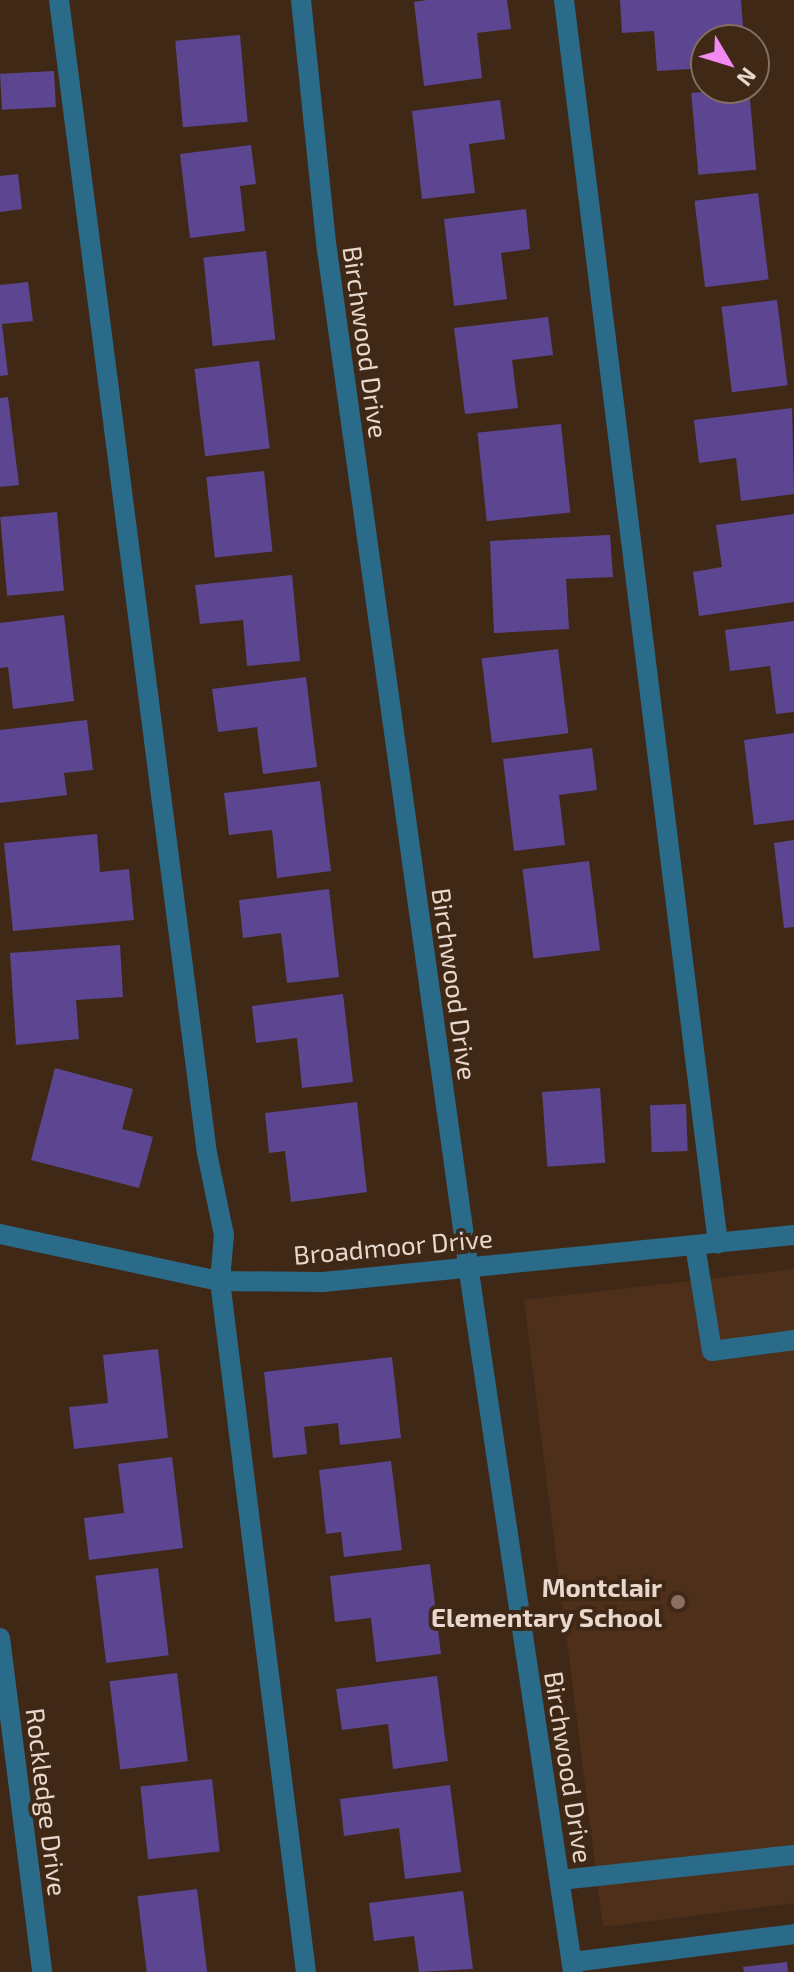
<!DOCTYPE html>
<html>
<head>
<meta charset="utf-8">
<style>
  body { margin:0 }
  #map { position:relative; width:794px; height:1972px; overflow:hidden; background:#402817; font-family:"Exo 2",sans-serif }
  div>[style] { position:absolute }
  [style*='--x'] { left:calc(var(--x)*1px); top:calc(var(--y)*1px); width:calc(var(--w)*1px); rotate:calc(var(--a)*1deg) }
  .built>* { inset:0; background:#4e2f1a }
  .building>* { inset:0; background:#5c4692; transform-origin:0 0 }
  .minor>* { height:20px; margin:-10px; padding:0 10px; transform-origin:10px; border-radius:10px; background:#2a6b8a }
  .dots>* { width:22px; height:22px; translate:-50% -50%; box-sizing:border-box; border:4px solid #402817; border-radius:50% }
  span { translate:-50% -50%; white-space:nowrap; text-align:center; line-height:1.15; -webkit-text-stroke:8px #402817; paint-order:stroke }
  .street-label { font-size:26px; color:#e7d7cd }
  .poi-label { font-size:26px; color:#e7d7cd; font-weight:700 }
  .right { translate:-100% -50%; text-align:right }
  .north { position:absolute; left:690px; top:24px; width:80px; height:80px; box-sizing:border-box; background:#402817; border:2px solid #836e60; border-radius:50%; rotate:128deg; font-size:22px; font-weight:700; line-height:32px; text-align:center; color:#e7d7cd }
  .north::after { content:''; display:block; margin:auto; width:28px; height:36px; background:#f28af2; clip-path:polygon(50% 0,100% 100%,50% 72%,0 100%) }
</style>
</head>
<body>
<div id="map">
  <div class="built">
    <div style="clip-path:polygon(794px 1269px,794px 1903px,603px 1927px,524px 1300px)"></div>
  </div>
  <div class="building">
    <div style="clip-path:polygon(427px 0,507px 0,511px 29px,477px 33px,482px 78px,424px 86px,414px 2px)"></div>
    <div style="clip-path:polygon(620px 0,741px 0,744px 40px,706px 40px,706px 68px,657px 71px,654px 31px,622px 33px)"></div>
    <div style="left:240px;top:35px;width:87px;height:65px;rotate:85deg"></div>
    <div style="left:54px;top:71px;width:36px;height:54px;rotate:87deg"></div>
    <div style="left:749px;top:88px;width:82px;height:58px;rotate:85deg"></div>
    <div style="clip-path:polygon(500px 100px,505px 139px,469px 144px,475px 193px,422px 199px,412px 111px)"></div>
    <div style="clip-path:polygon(251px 145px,256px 184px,240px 186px,245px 231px,190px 238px,180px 154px)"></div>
    <div style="clip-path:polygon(18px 174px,22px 209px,0 212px,0 176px)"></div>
    <div style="left:758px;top:193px;width:87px;height:64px;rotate:83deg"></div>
    <div style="clip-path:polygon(526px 209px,530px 249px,501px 253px,507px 299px,454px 306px,444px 219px)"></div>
    <div style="left:266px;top:251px;width:89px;height:63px;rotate:84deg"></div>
    <div style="clip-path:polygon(28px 282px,33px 321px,2px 324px,8px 375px,0 376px,0 285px)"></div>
    <div style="left:777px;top:300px;width:86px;height:56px;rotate:83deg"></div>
    <div style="clip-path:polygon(548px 317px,553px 355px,512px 360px,518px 408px,465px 414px,454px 328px)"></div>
    <div style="left:259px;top:361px;width:88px;height:65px;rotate:83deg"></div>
    <div style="clip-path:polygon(8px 397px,19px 485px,0 487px,0 398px)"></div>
    <div style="clip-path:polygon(792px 408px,794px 494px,741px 501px,736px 458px,699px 463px,694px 420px)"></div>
    <div style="left:561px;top:424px;width:89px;height:84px;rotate:84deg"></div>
    <div style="left:264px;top:471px;width:81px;height:58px;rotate:84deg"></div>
    <div style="left:57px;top:512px;width:79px;height:57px;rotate:85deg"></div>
    <div style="clip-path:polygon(794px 514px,794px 602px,699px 616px,693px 572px,722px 567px,716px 525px)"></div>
    <div style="clip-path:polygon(610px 535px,613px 577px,566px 579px,569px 629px,494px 633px,490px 541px)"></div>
    <div style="clip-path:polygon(292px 575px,300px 661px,247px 666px,243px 620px,200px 624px,195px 585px)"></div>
    <div style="clip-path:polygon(64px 615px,74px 701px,13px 709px,8px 667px,0 668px,0 623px)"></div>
    <div style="clip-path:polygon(794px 621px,794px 712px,776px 714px,770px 666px,730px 671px,725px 630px)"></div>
    <div style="left:558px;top:649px;width:85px;height:77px;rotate:83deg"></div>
    <div style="clip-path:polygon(306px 677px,317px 767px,263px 774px,257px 727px,218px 732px,212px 689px)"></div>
    <div style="clip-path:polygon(87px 720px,93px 770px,64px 773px,67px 795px,0 803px,0 730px)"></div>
    <div style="clip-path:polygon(794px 733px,794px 820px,754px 825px,744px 740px)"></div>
    <div style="clip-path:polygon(592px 748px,597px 790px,559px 795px,565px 845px,514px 851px,503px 759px)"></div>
    <div style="clip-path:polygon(320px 781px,331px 871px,277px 878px,272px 830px,229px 835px,224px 793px)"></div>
    <div style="clip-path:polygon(97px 834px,100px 872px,129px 869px,134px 920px,13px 931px,4px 843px)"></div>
    <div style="clip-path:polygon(794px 840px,794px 927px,784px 928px,774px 843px)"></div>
    <div style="left:589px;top:861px;width:90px;height:67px;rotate:83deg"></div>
    <div style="clip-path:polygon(329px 889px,339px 977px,287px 983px,281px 933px,243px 938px,239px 900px)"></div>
    <div style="clip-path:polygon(120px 945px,123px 997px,76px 1000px,79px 1039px,16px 1045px,10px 953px)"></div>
    <div style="clip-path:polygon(343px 994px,353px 1082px,302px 1088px,297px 1038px,256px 1043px,252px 1006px)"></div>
    <div style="clip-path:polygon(55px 1068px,133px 1089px,122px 1129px,153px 1137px,139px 1188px,31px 1160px)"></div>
    <div style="left:600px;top:1088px;width:75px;height:58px;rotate:86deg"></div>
    <div style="clip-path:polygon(357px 1102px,367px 1192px,291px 1202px,285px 1151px,269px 1153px,265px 1113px)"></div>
    <div style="left:686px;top:1104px;width:47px;height:36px;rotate:88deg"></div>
    <div style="clip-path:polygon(158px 1349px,168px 1438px,74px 1449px,69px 1407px,108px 1403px,103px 1355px)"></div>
    <div style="clip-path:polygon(392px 1357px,401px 1438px,340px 1445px,338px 1423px,304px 1427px,307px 1454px,273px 1458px,264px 1372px)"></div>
    <div style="clip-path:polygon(172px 1457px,183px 1548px,89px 1560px,84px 1518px,124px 1513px,118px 1464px)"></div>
    <div style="clip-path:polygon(391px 1461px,402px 1550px,344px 1557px,341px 1532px,326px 1534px,319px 1470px)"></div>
    <div style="clip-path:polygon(430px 1564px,441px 1654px,376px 1662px,371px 1618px,335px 1622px,330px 1576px)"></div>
    <div style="left:158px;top:1568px;width:88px;height:63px;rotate:83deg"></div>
    <div style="left:177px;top:1673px;width:89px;height:68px;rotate:83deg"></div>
    <div style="clip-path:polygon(437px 1676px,448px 1761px,393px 1769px,388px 1724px,342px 1730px,336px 1689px)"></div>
    <div style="left:212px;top:1779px;width:73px;height:72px;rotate:84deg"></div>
    <div style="clip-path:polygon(450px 1785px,461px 1872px,405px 1879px,399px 1828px,344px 1836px,340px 1799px)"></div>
    <div style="left:197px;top:1889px;width:84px;height:60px;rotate:83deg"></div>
    <div style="clip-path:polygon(463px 1891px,473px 1969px,419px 1972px,414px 1936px,374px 1941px,369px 1903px)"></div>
    <div style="clip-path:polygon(787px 1962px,788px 1972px,744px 1972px,743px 1967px)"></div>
  </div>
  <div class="minor">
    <div style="--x:59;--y:0;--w:1162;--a:82.69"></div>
    <div style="--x:207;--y:1153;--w:84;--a:78.3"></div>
    <div style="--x:224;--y:1235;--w:46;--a:95"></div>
    <div style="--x:220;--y:1281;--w:696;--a:82.91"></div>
    <div style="--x:301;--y:0;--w:251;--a:84.1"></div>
    <div style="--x:327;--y:250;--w:1025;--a:82.09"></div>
    <div style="--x:468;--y:1265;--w:715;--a:81.55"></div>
    <div style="--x:564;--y:0;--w:1253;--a:82.94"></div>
    <div style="--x:0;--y:1234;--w:225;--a:12.1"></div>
    <div style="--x:220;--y:1281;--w:103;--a:0.6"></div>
    <div style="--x:323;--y:1282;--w:473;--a:-5.7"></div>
    <div style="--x:695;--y:1245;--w:107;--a:80.9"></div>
    <div style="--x:712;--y:1351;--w:83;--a:-7.6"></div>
    <div style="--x:0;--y:1638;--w:337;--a:82.8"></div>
    <div style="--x:560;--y:1880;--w:235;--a:-6.1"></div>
    <div style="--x:573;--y:1962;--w:223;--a:-7.2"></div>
  </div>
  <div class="dots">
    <div style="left:678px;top:1602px;background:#8d6e63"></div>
  </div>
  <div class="street-label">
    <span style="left:366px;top:342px;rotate:82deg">Birchwood Drive</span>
    <span style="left:455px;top:984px;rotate:82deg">Birchwood Drive</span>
    <span style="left:393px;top:1246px;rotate:-5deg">Broadmoor Drive</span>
    <span style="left:569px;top:1767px;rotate:81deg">Birchwood Drive</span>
    <span style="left:47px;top:1802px;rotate:83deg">Rockledge Drive</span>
  </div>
  <div class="poi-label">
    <span class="right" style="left:662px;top:1602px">Montclair<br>Elementary School</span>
  </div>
  <div class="north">N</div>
</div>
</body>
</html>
